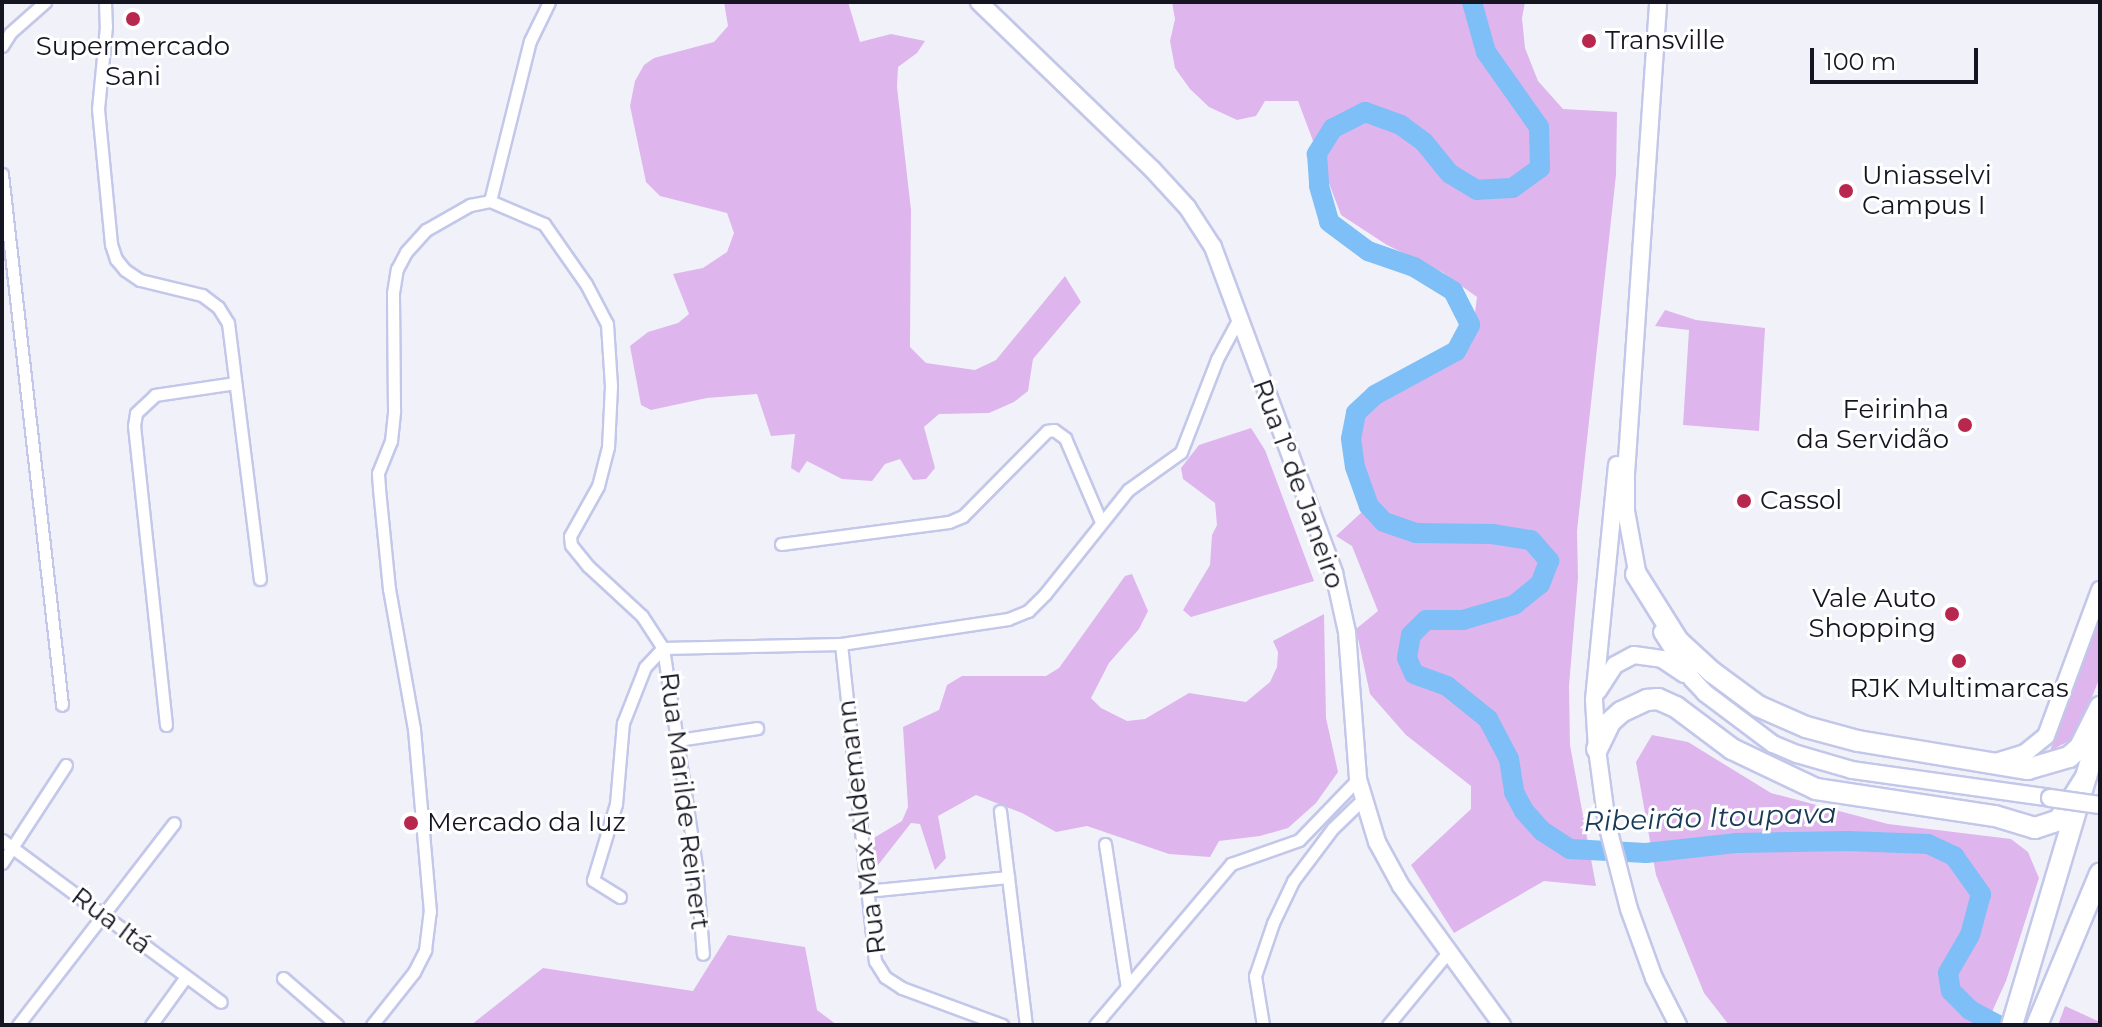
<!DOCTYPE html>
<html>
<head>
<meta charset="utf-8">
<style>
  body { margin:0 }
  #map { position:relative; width:2102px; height:1027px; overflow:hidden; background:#f1f2f9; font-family:Montserrat,sans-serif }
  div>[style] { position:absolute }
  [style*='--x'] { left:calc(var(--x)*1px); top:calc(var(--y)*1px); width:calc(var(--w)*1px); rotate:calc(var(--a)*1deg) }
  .green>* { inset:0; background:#deb5ed }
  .river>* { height:20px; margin:-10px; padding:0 10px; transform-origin:10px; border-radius:10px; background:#7dbff6 }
  .roads { filter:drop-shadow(2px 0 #c3c7e9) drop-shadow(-2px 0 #c3c7e9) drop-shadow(0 2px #c3c7e9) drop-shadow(0 -2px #c3c7e9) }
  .street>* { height:11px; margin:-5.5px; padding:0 5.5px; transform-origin:5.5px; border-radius:5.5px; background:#fff }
  .secondary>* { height:16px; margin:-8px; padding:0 8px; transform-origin:8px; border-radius:8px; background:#fff }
  .primary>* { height:16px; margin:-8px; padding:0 8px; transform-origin:8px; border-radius:8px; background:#fff }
  .highway>* { height:20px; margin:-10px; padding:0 10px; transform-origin:10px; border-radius:10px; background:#fff }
  .bridges { filter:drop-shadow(2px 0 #c3c7e9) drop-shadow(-2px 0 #c3c7e9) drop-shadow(0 2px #c3c7e9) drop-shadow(0 -2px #c3c7e9) }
  .primary-bridge>* { height:16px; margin:-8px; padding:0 8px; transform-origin:8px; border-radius:8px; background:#fff }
  .dots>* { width:22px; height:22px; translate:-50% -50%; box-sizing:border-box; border:4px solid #fff; border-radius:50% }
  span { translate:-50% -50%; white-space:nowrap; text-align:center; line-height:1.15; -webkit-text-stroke:6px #fff; paint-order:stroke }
  .poi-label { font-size:26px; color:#141521 }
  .left { translate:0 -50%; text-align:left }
  .right { translate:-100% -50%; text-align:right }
  .street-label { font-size:26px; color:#141521 }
  .water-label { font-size:28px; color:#173b57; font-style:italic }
  .frame { position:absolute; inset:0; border:4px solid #141521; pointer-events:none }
  .scale { position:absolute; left:1810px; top:48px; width:168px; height:36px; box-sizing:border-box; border:4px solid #141521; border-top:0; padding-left:10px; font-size:24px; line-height:28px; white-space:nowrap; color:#141521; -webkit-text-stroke:6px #fff; paint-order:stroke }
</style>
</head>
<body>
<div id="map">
  <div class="green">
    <div style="clip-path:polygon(724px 2px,848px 2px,860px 42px,891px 34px,925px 41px,917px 53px,898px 67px,897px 87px,911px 210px,910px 347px,926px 363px,975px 370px,996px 360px,1065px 276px,1081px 302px,1033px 359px,1028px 391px,1014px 402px,989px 413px,939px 414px,924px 427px,935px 468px,926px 479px,913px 480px,900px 459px,885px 464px,872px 481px,842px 479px,807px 461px,799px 473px,791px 468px,795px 434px,771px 436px,757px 394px,707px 398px,651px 410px,641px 405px,630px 346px,648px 332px,678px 323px,689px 314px,673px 274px,703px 268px,727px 252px,734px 233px,727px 213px,660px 196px,646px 182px,630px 106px,635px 81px,644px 65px,654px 58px,714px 42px,728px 26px)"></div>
    <div style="clip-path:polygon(1172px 2px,1525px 2px,1522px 18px,1525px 48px,1538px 81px,1563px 109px,1617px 112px,1616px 175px,1577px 531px,1578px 578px,1569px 686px,1570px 745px,1596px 886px,1544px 881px,1454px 933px,1411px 865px,1471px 809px,1471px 786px,1406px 735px,1370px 694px,1356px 629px,1378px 611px,1352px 546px,1336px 536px,1376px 499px,1369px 491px,1355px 451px,1358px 429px,1368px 411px,1385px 395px,1434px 374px,1471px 345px,1477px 297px,1442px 272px,1387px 245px,1341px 215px,1298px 101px,1265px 101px,1256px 116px,1237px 120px,1209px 107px,1190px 89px,1175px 68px,1170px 41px,1175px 19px)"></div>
    <div style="clip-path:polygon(1665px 310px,1696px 320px,1765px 328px,1759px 431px,1683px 425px,1689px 330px,1655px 326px)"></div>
    <div style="clip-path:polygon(1251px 428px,1265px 450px,1314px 581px,1191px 617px,1183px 610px,1210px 565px,1212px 535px,1217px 525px,1215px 503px,1183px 479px,1181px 468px,1199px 445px)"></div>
    <div style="clip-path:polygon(1132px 574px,1148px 611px,1139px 629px,1109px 663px,1091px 698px,1101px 708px,1127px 721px,1145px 719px,1189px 693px,1246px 702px,1270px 682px,1277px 667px,1278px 652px,1273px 641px,1324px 614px,1326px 718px,1338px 772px,1316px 803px,1288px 828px,1260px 836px,1219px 841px,1210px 857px,1169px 854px,1087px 826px,1056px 832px,1022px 813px,976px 795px,938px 816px,946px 858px,935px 870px,920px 824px,911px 823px,875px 869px,867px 858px,872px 839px,902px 821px,908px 807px,903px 727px,939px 710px,947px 685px,962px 676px,1046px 676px,1059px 668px,1125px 576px)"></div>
    <div style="clip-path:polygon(2100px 614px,2100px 677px,2076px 737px,2050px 751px)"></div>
    <div style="clip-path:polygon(1652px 735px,1688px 742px,1771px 793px,1888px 824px,2011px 839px,2028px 852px,2039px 878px,2006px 981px,1986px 1025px,1729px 1025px,1704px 993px,1656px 875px,1636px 762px)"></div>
    <div style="clip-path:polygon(728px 935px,805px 947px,817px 1010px,837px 1025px,471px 1025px,543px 968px,693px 991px)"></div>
    <div style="clip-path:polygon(2065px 1006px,2100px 1022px,2100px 1025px,2058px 1025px)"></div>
  </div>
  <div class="river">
    <div style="--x:1472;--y:2;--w:52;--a:74.4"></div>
    <div style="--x:1486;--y:52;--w:92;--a:54.8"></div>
    <div style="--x:1539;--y:127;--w:41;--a:88.6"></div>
    <div style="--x:1540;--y:168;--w:34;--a:144"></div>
    <div style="--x:1512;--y:188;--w:35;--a:177"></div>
    <div style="--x:1477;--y:190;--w:31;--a:-149"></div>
    <div style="--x:1450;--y:174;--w:41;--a:-129.1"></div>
    <div style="--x:1424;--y:142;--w:29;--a:-144"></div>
    <div style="--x:1401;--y:125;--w:38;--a:-160"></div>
    <div style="--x:1365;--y:112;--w:36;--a:153"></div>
    <div style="--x:1333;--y:128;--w:31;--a:122"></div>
    <div style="--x:1317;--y:154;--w:32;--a:86"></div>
    <div style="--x:1319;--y:186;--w:37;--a:74"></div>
    <div style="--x:1329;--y:222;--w:49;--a:36.6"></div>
    <div style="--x:1368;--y:251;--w:49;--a:19.2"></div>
    <div style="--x:1414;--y:267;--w:46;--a:31.6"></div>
    <div style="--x:1453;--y:291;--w:38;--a:63"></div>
    <div style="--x:1470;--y:325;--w:30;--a:118"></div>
    <div style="--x:1456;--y:351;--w:92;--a:151.5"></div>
    <div style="--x:1375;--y:395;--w:26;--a:137"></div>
    <div style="--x:1356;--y:413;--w:26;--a:101"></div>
    <div style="--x:1351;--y:439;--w:28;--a:82"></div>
    <div style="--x:1355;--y:467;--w:41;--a:70.3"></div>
    <div style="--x:1369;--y:506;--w:22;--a:47"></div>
    <div style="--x:1384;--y:522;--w:34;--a:19"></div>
    <div style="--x:1416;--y:533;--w:76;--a:0.8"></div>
    <div style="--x:1492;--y:534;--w:39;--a:9"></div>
    <div style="--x:1531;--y:540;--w:28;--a:49"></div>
    <div style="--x:1549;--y:561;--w:25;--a:111"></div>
    <div style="--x:1540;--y:584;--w:33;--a:141"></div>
    <div style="--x:1514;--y:605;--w:53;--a:163.6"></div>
    <div style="--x:1463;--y:620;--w:37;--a:180"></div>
    <div style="--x:1426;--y:620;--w:21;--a:135"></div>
    <div style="--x:1411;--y:635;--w:23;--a:100"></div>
    <div style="--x:1407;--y:658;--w:17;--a:66"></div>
    <div style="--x:1414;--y:674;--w:35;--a:20"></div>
    <div style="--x:1447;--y:686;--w:53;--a:38.8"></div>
    <div style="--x:1488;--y:719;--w:45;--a:62.3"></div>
    <div style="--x:1509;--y:759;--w:33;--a:81"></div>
    <div style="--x:1514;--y:792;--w:21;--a:62"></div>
    <div style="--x:1524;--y:811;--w:27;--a:48"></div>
    <div style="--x:1542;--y:831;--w:33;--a:33"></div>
    <div style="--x:1570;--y:849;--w:76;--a:3"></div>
    <div style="--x:1646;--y:853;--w:92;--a:-6.3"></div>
    <div style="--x:1737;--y:843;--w:111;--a:-1"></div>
    <div style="--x:1848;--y:841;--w:80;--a:2.1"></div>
    <div style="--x:1928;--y:844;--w:29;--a:25"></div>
    <div style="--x:1954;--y:856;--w:47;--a:54.6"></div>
    <div style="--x:1981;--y:894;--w:42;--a:105"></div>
    <div style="--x:1970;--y:935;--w:44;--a:120.1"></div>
    <div style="--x:1948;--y:973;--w:18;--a:81"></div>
    <div style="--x:1951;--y:991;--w:27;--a:45"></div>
    <div style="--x:1970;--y:1010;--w:32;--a:28"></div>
  </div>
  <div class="roads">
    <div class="street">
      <div style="--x:105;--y:2;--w:24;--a:88"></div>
      <div style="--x:106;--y:26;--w:83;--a:95.5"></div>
      <div style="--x:98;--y:109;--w:136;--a:84.5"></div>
      <div style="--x:111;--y:244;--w:16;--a:72"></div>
      <div style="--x:116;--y:259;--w:14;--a:51"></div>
      <div style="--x:125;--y:270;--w:18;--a:34"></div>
      <div style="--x:140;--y:280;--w:64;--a:13.6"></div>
      <div style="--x:202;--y:295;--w:20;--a:37"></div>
      <div style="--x:218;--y:307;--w:19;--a:58"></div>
      <div style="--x:228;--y:323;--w:258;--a:82.9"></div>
      <div style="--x:2;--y:46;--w:15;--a:-58"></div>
      <div style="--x:10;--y:33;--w:47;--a:-41.5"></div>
      <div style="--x:2;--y:174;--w:534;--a:83.55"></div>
      <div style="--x:490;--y:201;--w:59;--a:23.1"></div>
      <div style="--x:544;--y:224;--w:73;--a:55"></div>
      <div style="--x:586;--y:284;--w:45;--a:62.3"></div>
      <div style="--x:607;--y:324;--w:62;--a:86.3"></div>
      <div style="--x:611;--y:386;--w:61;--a:92.8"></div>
      <div style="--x:608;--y:447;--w:40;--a:104.4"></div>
      <div style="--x:598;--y:486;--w:57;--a:119.2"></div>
      <div style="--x:570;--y:536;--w:9;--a:84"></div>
      <div style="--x:571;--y:545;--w:27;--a:51"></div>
      <div style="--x:588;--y:566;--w:74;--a:42.8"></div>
      <div style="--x:642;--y:616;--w:38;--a:57"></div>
      <div style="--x:663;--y:648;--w:220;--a:81.4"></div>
      <div style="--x:696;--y:866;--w:88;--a:85.5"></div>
      <div style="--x:781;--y:544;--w:169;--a:-7.5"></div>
      <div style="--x:949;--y:522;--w:15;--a:-23"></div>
      <div style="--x:963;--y:516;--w:120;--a:-45.3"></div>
      <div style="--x:1047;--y:431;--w:7;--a:-8"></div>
      <div style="--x:1054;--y:430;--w:14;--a:36"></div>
      <div style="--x:1065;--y:438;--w:91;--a:66.8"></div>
      <div style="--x:841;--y:644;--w:319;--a:83.9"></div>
      <div style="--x:875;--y:961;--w:19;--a:58"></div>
      <div style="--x:885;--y:977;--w:20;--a:33"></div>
      <div style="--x:902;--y:988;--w:107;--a:20.3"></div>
      <div style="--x:663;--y:648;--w:178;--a:-1.3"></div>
      <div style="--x:841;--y:644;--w:169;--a:-8.5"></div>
      <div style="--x:1008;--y:619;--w:22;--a:-22"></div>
      <div style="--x:1028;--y:611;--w:24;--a:-45"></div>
      <div style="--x:1045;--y:594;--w:133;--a:-51.4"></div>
      <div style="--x:1128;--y:490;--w:65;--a:-35.6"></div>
      <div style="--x:1181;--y:452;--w:100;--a:-68.8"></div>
      <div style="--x:1217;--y:359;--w:44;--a:-61.7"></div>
      <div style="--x:166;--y:725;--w:301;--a:-96.1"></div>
      <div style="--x:134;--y:426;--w:13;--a:-81"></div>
      <div style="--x:136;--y:413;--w:26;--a:-43"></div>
      <div style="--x:155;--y:395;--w:81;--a:-8.5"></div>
      <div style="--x:678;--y:740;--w:80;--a:-8.6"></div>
      <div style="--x:1000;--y:811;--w:216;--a:83.1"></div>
      <div style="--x:2;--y:840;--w:272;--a:36.5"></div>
      <div style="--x:1105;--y:844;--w:145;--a:81.3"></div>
      <div style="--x:2;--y:863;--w:117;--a:-56.9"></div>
      <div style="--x:866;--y:891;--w:143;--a:-5.6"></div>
      <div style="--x:620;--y:897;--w:32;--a:-148"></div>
      <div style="--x:593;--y:880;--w:79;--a:-73.2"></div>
      <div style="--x:616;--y:804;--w:81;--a:-85.1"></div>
      <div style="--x:623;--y:723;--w:60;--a:-68.6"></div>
      <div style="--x:645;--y:667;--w:26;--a:-47"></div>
      <div style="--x:283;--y:978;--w:72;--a:41"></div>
      <div style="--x:18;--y:1025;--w:255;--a:-52.3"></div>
      <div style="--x:151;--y:1025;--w:58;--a:-54.1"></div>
      <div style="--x:372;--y:1025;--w:68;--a:-51.6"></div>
      <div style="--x:414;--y:972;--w:25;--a:-63"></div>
      <div style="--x:425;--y:950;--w:38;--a:-83"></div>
      <div style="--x:430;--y:912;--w:184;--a:-95"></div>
      <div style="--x:414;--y:729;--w:142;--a:-100.1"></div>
      <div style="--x:389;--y:589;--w:101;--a:-95.7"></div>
      <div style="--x:379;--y:488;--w:15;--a:-94"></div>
      <div style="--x:378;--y:473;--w:35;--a:-68"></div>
      <div style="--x:391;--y:441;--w:31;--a:-84"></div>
      <div style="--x:394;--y:410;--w:117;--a:-90.5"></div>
      <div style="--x:393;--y:293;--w:24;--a:-81"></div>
      <div style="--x:397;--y:269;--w:19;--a:-62"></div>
      <div style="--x:406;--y:252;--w:30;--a:-48"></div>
      <div style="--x:426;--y:230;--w:51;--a:-29.6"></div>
      <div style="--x:470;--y:205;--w:20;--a:-11"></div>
      <div style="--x:490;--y:201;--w:165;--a:-76"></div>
      <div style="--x:530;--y:41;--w:43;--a:-64"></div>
      <div style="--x:1095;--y:1025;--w:211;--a:-49.8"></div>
      <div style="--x:1231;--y:864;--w:72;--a:-19.4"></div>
      <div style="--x:1299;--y:840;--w:85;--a:-46"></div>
      <div style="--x:1263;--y:1025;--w:50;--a:-99.3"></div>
      <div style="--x:1255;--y:976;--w:56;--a:-71.2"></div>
      <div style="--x:1273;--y:923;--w:47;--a:-64.5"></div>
      <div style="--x:1293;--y:881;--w:66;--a:-53"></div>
      <div style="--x:1333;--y:828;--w:40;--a:-44"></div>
      <div style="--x:1388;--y:1025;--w:96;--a:-50.5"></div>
    </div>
    <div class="secondary">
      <div style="--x:979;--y:2;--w:240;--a:44"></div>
      <div style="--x:1152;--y:169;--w:52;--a:47.4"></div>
      <div style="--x:1187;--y:207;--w:48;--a:57"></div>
      <div style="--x:1213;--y:247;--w:348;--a:69.6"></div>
      <div style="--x:1334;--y:573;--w:60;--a:77.6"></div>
      <div style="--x:1347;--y:632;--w:147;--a:85.7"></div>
      <div style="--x:1358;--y:779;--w:66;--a:73.2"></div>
      <div style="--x:1377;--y:842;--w:50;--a:61.4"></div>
      <div style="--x:1401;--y:886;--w:172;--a:54"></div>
      <div style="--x:1996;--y:762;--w:30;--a:-17"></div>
      <div style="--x:2025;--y:753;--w:27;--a:-39"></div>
      <div style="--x:2046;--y:736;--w:156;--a:-69.7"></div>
    </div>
    <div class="primary">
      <div style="--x:1617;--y:465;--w:236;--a:95.6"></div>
      <div style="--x:1594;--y:700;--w:49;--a:86.5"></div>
      <div style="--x:1597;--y:749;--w:76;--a:82.4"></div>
      <div style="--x:1607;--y:824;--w:88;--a:75.5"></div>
      <div style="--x:1629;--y:909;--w:73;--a:70.1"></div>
      <div style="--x:1654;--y:978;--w:53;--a:62.9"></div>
      <div style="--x:1639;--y:582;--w:72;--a:-100.4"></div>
      <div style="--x:1626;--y:511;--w:37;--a:-90"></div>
      <div style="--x:1626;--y:474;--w:473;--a:-86.1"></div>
      <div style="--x:1662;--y:632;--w:56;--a:57.4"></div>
      <div style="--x:1692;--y:679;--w:19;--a:47"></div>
      <div style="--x:1705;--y:693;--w:85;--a:36.9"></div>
      <div style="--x:1773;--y:744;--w:26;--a:23"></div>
      <div style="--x:1797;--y:754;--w:57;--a:16.2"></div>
      <div style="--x:1852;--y:770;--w:200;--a:8"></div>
      <div style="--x:1598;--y:691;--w:31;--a:-57"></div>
      <div style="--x:1615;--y:665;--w:21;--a:-28"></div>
      <div style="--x:1634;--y:655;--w:28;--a:8"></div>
      <div style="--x:1662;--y:659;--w:27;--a:34"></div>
    </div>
    <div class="highway">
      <div style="--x:1636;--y:574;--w:79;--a:57.9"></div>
      <div style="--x:1678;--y:641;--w:46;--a:42.4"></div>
      <div style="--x:1712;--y:672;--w:57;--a:36.5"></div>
      <div style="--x:1758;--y:706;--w:52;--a:23.6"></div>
      <div style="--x:1806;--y:727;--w:54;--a:15.1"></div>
      <div style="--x:1858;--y:741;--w:172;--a:9.4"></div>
      <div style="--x:2028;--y:769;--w:43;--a:-16.3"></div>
      <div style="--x:2069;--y:757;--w:15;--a:-42"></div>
      <div style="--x:2080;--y:747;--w:45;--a:-63.4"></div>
      <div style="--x:1597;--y:749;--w:30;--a:-64"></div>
      <div style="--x:1610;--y:722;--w:15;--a:-42"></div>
      <div style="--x:1621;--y:712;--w:29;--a:-25"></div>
      <div style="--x:1647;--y:700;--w:11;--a:-5"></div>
      <div style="--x:1658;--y:699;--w:20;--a:24"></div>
      <div style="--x:1676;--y:707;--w:70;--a:36.9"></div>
      <div style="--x:1732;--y:749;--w:93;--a:25.5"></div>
      <div style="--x:1816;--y:789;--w:181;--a:8.6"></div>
      <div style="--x:1995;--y:816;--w:42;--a:16.7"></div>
      <div style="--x:2035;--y:828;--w:25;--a:-18"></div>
      <div style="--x:2059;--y:820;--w:51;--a:-57.9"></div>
      <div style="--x:2012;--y:1025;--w:308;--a:-73.4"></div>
      <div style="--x:2037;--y:1025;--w:164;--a:-67.4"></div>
    </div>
  </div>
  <div class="bridges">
    <div class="primary-bridge">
      <div style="--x:2050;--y:798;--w:50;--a:8"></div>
    </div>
  </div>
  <div class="dots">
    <div style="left:133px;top:19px;background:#b8274d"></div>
    <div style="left:1589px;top:41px;background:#b8274d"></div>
    <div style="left:1846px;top:191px;background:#b8274d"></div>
    <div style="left:1965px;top:425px;background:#b8274d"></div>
    <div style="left:1744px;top:501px;background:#b8274d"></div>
    <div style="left:1952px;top:614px;background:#b8274d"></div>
    <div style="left:1959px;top:661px;background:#b8274d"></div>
    <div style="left:411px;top:823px;background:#b8274d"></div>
  </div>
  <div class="poi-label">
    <span class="left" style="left:1605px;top:41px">Transville</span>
    <span style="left:133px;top:62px">Supermercado<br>Sani</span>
    <span class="left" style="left:1862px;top:191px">Uniasselvi<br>Campus I</span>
    <span class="right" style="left:1949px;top:425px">Feirinha<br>da Servidão</span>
    <span class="left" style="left:1760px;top:501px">Cassol</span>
    <span class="right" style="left:1936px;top:614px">Vale Auto<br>Shopping</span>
    <span style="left:1959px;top:689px">RJK Multimarcas</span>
    <span class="left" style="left:427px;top:823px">Mercado da luz</span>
  </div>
  <div class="street-label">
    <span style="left:1298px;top:484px;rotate:70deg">Rua 1º de Janeiro</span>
    <span style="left:684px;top:801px;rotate:83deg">Rua Marilde Reinert</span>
    <span style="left:862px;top:827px;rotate:-97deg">Rua Max Aldemann</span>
    <span style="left:111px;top:921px;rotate:37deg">Rua Itá</span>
  </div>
  <div class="water-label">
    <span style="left:1710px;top:817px;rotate:-2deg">Ribeirão Itoupava</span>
  </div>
  <div class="frame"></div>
  <div class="scale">100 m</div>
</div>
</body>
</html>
